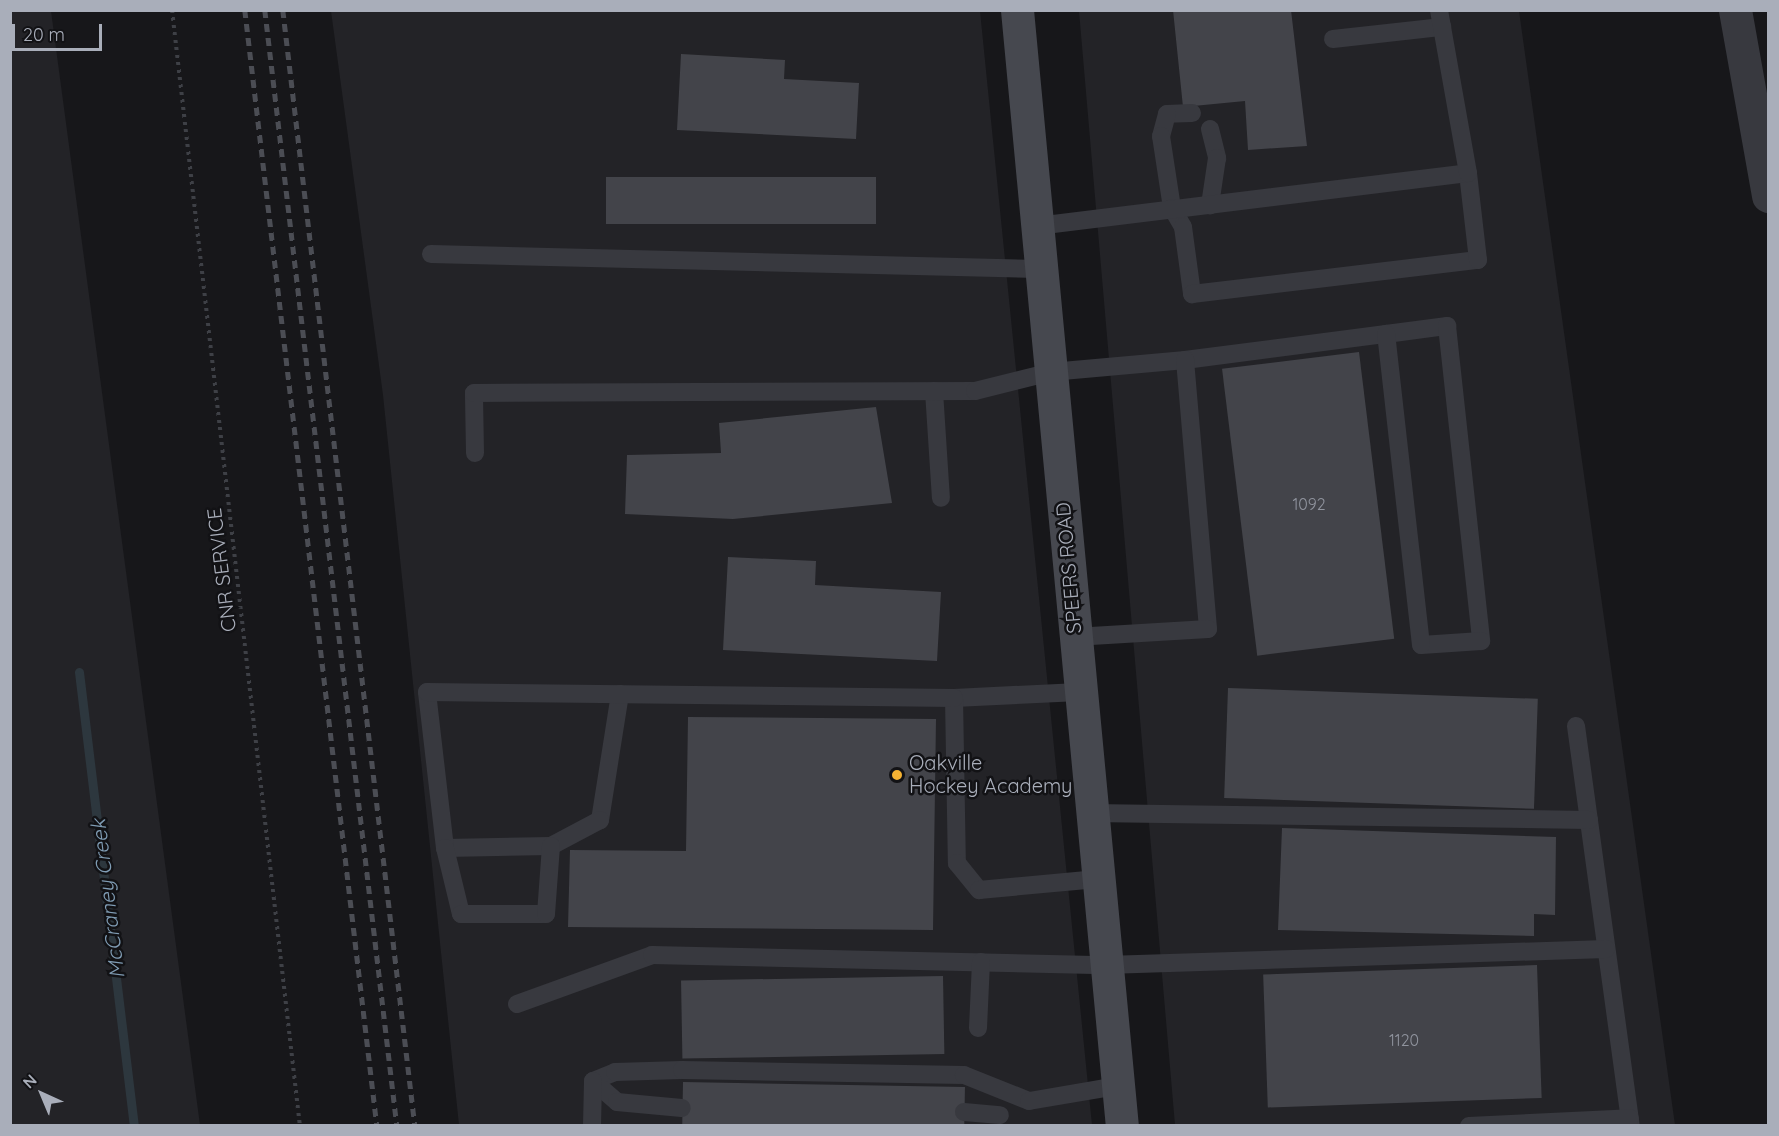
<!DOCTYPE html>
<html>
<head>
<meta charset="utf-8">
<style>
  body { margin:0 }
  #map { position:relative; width:1779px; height:1136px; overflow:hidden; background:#17171a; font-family:Quicksand,sans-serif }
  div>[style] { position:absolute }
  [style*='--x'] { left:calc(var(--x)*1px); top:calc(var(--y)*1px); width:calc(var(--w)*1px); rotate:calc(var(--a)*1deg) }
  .built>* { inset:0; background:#232327 }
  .stream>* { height:9px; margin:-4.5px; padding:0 4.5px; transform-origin:4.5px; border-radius:4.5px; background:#2d373e }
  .building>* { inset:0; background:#43444a; transform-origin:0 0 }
  .path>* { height:4px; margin-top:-2px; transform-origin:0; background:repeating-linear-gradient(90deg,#3e4046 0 3px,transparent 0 7.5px) }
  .service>* { height:18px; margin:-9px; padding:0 9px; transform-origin:9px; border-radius:9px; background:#38393f }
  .minor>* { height:33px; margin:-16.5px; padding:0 16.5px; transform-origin:16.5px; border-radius:16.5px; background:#38393f }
  .secondary>* { height:33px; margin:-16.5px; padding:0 16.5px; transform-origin:16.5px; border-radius:16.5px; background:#46484f }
  .rail>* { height:4.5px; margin-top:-2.25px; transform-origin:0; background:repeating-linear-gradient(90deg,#4b4d54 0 8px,transparent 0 14px) }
  .dots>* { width:16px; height:16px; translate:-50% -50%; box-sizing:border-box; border:3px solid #121215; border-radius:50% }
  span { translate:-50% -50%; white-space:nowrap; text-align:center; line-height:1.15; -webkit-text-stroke:5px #121215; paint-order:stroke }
  .number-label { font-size:16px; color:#90949e }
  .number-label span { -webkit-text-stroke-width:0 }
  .street-label { font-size:20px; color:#a9aeba }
  .poi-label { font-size:20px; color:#a9aeba }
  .left { translate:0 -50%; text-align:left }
  .water-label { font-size:21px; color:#809db5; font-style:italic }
  .frame { position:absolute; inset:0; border:12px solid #a9aeba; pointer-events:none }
  .north { position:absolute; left:12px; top:1064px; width:60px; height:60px; -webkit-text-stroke:4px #121215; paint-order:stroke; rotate:316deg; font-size:16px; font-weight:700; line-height:24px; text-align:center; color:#a9aeba }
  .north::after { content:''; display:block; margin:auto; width:21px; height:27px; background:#a9aeba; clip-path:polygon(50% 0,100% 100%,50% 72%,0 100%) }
  .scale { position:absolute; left:12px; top:24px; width:90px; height:27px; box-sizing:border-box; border:3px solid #a9aeba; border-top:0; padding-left:8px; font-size:18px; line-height:21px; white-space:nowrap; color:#a9aeba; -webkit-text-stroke:4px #121215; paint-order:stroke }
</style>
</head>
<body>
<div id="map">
  <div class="built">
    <div style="clip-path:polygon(10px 11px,51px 11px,200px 1125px,11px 1125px)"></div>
    <div style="clip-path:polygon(331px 11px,980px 11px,1092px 1125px,459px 1125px,383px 395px)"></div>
    <div style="clip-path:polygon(1079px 11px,1519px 11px,1675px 1125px,1175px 1125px)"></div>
  </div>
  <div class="stream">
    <div style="--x:79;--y:672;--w:457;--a:83.1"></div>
  </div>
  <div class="building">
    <div style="clip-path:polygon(1173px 10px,1291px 10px,1307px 146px,1248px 150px,1245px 101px,1183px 107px)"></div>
    <div style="clip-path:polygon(681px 54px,785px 60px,784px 79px,859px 83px,856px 139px,677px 130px)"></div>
    <div style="left:606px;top:177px;width:270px;height:47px"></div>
    <div style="left:1359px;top:352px;width:289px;height:138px;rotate:83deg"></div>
    <div style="clip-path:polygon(876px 407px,892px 503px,733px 519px,625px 514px,627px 455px,721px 453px,719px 423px)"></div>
    <div style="clip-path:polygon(728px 557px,816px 561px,815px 585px,941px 592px,937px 661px,723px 650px)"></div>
    <div style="left:1228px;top:688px;width:310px;height:110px;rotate:2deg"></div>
    <div style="clip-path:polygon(688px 717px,936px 719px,933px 930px,568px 927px,570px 850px,686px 851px)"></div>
    <div style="clip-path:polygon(1282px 828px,1556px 837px,1555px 915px,1534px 914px,1534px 936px,1278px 930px)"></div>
    <div style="left:1537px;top:965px;width:133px;height:274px;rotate:88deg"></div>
    <div style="left:943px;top:976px;width:78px;height:262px;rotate:89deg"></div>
    <div style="left:683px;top:1082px;width:282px;height:44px;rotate:1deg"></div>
  </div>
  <div class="path">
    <div style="--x:172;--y:10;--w:1123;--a:83.46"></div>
  </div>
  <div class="service">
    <div style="--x:1333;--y:39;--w:110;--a:-6.3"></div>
    <div style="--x:1192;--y:113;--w:25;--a:178"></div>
    <div style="--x:1167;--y:114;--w:23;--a:105"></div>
    <div style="--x:1161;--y:136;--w:73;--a:81.3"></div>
    <div style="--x:1172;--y:208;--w:22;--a:60"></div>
    <div style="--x:1183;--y:227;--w:68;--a:82.3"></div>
    <div style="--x:1192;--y:294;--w:288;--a:-6.8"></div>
    <div style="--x:1478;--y:260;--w:88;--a:-96.6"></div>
    <div style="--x:1210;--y:129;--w:30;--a:76"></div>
    <div style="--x:1217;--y:158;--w:48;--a:98.5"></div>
    <div style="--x:1037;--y:226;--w:434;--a:-7"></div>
    <div style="--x:1468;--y:173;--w:166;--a:-100.1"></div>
    <div style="--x:431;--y:254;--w:608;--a:1.41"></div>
    <div style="--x:1185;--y:360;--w:203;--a:-7.4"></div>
    <div style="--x:1386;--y:334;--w:62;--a:-7.5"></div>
    <div style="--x:1447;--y:326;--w:317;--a:83.8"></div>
    <div style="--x:1481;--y:641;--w:60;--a:176.2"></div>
    <div style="--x:1421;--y:645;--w:313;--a:-96.4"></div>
    <div style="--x:934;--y:391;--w:107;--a:86.3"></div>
    <div style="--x:475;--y:453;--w:60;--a:-91"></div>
    <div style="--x:474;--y:393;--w:501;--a:-0.23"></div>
    <div style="--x:975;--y:391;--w:78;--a:-14"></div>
    <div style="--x:1051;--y:372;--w:135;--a:-5.1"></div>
    <div style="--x:1185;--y:360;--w:270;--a:85.1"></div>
    <div style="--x:1208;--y:629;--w:134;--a:176.6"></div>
    <div style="--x:1079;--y:692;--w:125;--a:177.3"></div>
    <div style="--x:954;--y:698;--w:165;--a:89"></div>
    <div style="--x:957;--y:863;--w:35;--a:51"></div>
    <div style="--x:979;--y:890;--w:119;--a:-5.3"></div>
    <div style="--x:620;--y:694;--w:128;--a:99"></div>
    <div style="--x:600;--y:820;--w:55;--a:152"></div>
    <div style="--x:551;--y:846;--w:106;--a:178.9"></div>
    <div style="--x:445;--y:848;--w:157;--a:-96.6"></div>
    <div style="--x:427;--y:692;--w:527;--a:0.65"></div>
    <div style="--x:1576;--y:726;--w:404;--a:82.2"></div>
    <div style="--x:1091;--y:813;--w:498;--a:0.8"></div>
    <div style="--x:445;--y:848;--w:68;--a:76.4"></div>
    <div style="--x:461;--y:914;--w:85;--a:0"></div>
    <div style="--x:546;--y:914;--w:68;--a:-85.8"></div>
    <div style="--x:517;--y:1004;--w:144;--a:-19.9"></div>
    <div style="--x:652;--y:955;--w:454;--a:1.3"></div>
    <div style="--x:1106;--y:965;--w:500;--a:-1.83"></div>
    <div style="--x:978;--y:1028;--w:66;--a:-87.4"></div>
    <div style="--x:593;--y:1081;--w:24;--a:-22"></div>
    <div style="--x:615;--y:1072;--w:67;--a:-1.7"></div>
    <div style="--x:682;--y:1070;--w:282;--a:1"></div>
    <div style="--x:964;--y:1075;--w:70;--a:21.8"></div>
    <div style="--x:1029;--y:1101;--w:90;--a:-9.6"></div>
    <div style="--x:593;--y:1081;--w:32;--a:41"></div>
    <div style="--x:617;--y:1102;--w:65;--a:5.3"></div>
    <div style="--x:964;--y:1112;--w:36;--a:5"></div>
    <div style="--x:592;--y:1126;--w:45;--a:-88.7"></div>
    <div style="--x:1469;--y:1126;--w:161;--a:-2.8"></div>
  </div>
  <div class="minor">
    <div style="--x:1735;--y:10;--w:189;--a:79.9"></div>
  </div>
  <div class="secondary">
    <div style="--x:1017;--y:10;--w:1121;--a:84.63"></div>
  </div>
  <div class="rail">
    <div style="--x:245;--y:10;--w:1124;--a:83.25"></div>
    <div style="--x:265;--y:10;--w:1124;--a:83.25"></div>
    <div style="--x:283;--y:10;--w:1124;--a:83.25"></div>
  </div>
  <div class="dots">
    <div style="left:897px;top:775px;background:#f6b333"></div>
  </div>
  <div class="number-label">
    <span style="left:1309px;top:504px">1092</span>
    <span style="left:1404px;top:1040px">1120</span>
  </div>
  <div class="street-label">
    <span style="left:1068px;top:568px;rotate:-95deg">SPEERS ROAD</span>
    <span style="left:221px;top:570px;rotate:-97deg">CNR SERVICE</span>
  </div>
  <div class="poi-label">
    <span class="left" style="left:909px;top:774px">Oakville<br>Hockey Academy</span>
  </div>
  <div class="water-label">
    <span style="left:107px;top:899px;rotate:-97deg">McCraney Creek</span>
  </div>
  <div class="frame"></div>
  <div class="north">N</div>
  <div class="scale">20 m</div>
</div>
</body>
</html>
